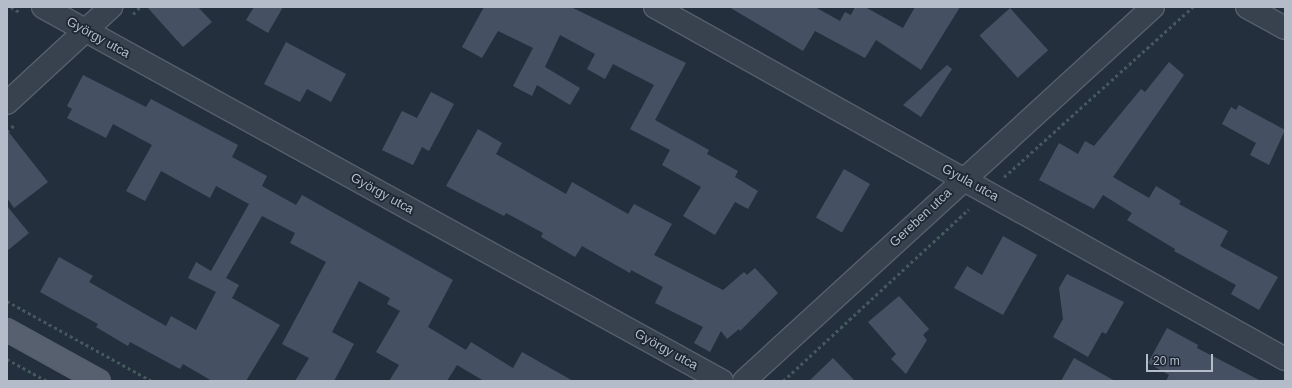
<!DOCTYPE html>
<html>
<head>
<meta charset="utf-8">
<style>
  body { margin:0 }
  #map { position:relative; width:1292px; height:388px; overflow:hidden; background:#242f3e; font-family:Arial,sans-serif }
  div>[style] { position:absolute }
  [style*='--x'] { left:calc(var(--x)*1px); top:calc(var(--y)*1px); width:calc(var(--w)*1px); rotate:calc(var(--a)*1deg) }
  .building>* { inset:0; background:#455162; transform-origin:0 0 }
  .path>* { height:2.5px; margin-top:-1.25px; transform-origin:0; background:repeating-linear-gradient(90deg,#44595c 0 3px,transparent 0 6px) }
  .roads { filter:drop-shadow(1px 0 #565f6c) drop-shadow(-1px 0 #565f6c) drop-shadow(0 1px #565f6c) drop-shadow(0 -1px #565f6c) }
  .minor>* { height:22px; margin:-11px; padding:0 11px; transform-origin:11px; border-radius:11px; background:#38414e }
  .major>* { height:22px; margin:-11px; padding:0 11px; transform-origin:11px; border-radius:11px; background:#56606e }
  span { translate:-50% -50%; white-space:nowrap; text-align:center; line-height:1.15; -webkit-text-stroke:3.5px #1d2633; paint-order:stroke }
  .street-label { font-size:13px; color:#b4bcc9 }
  .frame { position:absolute; inset:0; border:8px solid #b4bcc9; pointer-events:none }
  .scale { position:absolute; left:1146px; top:354px; width:67px; height:18px; box-sizing:border-box; border:2px solid #b4bcc9; border-top:0; padding-left:5px; font-size:12px; line-height:14px; white-space:nowrap; color:#b4bcc9; -webkit-text-stroke:3px #1d2633; paint-order:stroke }
</style>
</head>
<body>
<div id="map">
  <div class="building">
    <div style="clip-path:polygon(147px 7px,198px 7px,212px 22px,183px 47px)"></div>
    <div style="clip-path:polygon(254px 7px,283px 7px,268px 33px,246px 20px)"></div>
    <div style="clip-path:polygon(484px 7px,571px 7px,686px 63px,655px 120px,709px 150px,707px 154px,738px 171px,735px 177px,758px 191px,748px 209px,735px 202px,715px 235px,683px 216px,701px 187px,662px 165px,670px 150px,630px 129px,654px 85px,613px 64px,605px 79px,587px 69px,595px 54px,560px 35px,545px 67px,580px 88px,570px 105px,537px 85px,532px 96px,513px 86px,533px 48px,498px 31px,482px 58px,462px 47px)"></div>
    <div style="clip-path:polygon(729px 7px,815px 7px,840px 21px,845px 12px,851px 15px,855px 7px,865px 7px,903px 28px,915px 7px,960px 7px,921px 70px,876px 40px,865px 58px,815px 31px,803px 51px)"></div>
    <div style="left:1010px;top:8px;width:57px;height:41px;rotate:48deg"></div>
    <div style="clip-path:polygon(286px 42px,346px 74px,331px 102px,307px 89px,300px 102px,264px 84px)"></div>
    <div style="clip-path:polygon(1169px 62px,1184px 75px,1113px 177px,1149px 198px,1156px 186px,1181px 201px,1179px 204px,1228px 231px,1220px 246px,1278px 277px,1259px 310px,1231px 294px,1236px 285px,1174px 251px,1175px 249px,1127px 220px,1132px 213px,1103px 195px,1094px 209px,1039px 180px,1059px 143px,1078px 154px,1085px 141px,1094px 146px,1141px 89px,1145px 92px)"></div>
    <div style="clip-path:polygon(947px 65px,952px 69px,921px 117px,903px 105px)"></div>
    <div style="clip-path:polygon(83px 75px,146px 107px,151px 99px,238px 145px,232px 157px,267px 176px,262px 186px,296px 205px,302px 195px,453px 280px,428px 327px,466px 350px,471px 342px,513px 368px,522px 352px,573px 381px,484px 381px,457px 365px,447px 381px,389px 381px,399px 365px,376px 352px,400px 311px,387px 304px,390px 298px,359px 281px,332px 332px,354px 344px,334px 381px,295px 381px,309px 358px,282px 344px,326px 262px,290px 243px,295px 233px,262px 216px,226px 278px,239px 285px,232px 298px,280px 325px,246px 381px,212px 381px,183px 364px,180px 369px,130px 342px,128px 346px,96px 327px,98px 324px,40px 292px,59px 257px,93px 276px,89px 282px,166px 326px,171px 316px,196px 330px,216px 292px,188px 278px,196px 262px,211px 271px,249px 204px,216px 186px,210px 198px,161px 171px,145px 201px,126px 191px,152px 145px,113px 124px,106px 138px,67px 118px,72px 109px,67px 106px)"></div>
    <div style="clip-path:polygon(431px 92px,454px 104px,429px 151px,422px 147px,413px 165px,382px 150px,402px 111px,417px 118px)"></div>
    <div style="clip-path:polygon(1239px 105px,1285px 130px,1269px 165px,1250px 155px,1256px 143px,1222px 124px,1231px 107px,1236px 110px)"></div>
    <div style="clip-path:polygon(478px 129px,502px 143px,496px 154px,566px 194px,572px 182px,628px 214px,634px 204px,672px 224px,654px 255px,723px 290px,744px 272px,747px 275px,755px 268px,778px 293px,740px 331px,739px 329px,727px 339px,721px 331px,710px 352px,694px 343px,703px 327px,655px 303px,663px 287px,631px 270px,630px 273px,582px 246px,575px 257px,541px 237px,543px 233px,506px 213px,504px 216px,446px 186px)"></div>
    <div style="clip-path:polygon(7px 130px,48px 182px,14px 208px,7px 198px)"></div>
    <div style="left:844px;top:169px;width:30px;height:56px;rotate:30deg"></div>
    <div style="clip-path:polygon(7px 206px,29px 233px,7px 251px)"></div>
    <div style="clip-path:polygon(1003px 236px,1037px 255px,1003px 315px,954px 288px,967px 266px,982px 275px)"></div>
    <div style="clip-path:polygon(1067px 274px,1124px 302px,1106px 334px,1102px 332px,1088px 357px,1053px 337px,1063px 319px,1059px 288px)"></div>
    <div style="clip-path:polygon(899px 296px,929px 329px,923px 335px,927px 340px,906px 374px,891px 359px,896px 354px,868px 322px)"></div>
    <div style="clip-path:polygon(1167px 328px,1198px 345px,1197px 348px,1261px 381px,1166px 381px,1169px 375px,1148px 363px)"></div>
    <div style="clip-path:polygon(833px 358px,855px 381px,809px 381px)"></div>
    <div style="clip-path:polygon(1074px 358px,1115px 381px,1061px 381px)"></div>
  </div>
  <div class="path">
    <div style="--x:11;--y:7;--w:12;--a:31"></div>
    <div style="--x:133;--y:14;--w:10;--a:-45"></div>
    <div style="--x:7;--y:132;--w:10;--a:-45"></div>
    <div style="--x:1004;--y:177;--w:254;--a:-42"></div>
    <div style="--x:7;--y:301;--w:166;--a:28.9"></div>
    <div style="--x:7;--y:359;--w:46;--a:28.8"></div>
    <div style="--x:783;--y:381;--w:253;--a:-42.8"></div>
  </div>
  <div class="roads">
    <div class="minor">
      <div style="--x:43;--y:7;--w:775;--a:28.85"></div>
      <div style="--x:655;--y:7;--w:722;--a:29.19"></div>
      <div style="--x:1247;--y:7;--w:43;--a:28.9"></div>
      <div style="--x:7;--y:103;--w:142;--a:-42.7"></div>
      <div style="--x:744;--y:381;--w:554;--a:-42.44"></div>
    </div>
    <div class="major">
      <div style="--x:7;--y:330;--w:105;--a:29"></div>
    </div>
  </div>
  <div class="street-label">
    <span style="left:98px;top:38px;rotate:29deg">György utca</span>
    <span style="left:970px;top:183px;rotate:29deg">Gyula utca</span>
    <span style="left:382px;top:194px;rotate:29deg">György utca</span>
    <span style="left:921px;top:218px;rotate:-43deg">Gereben utca</span>
    <span style="left:666px;top:350px;rotate:29deg">György utca</span>
  </div>
  <div class="frame"></div>
  <div class="scale">20 m</div>
</div>
</body>
</html>
